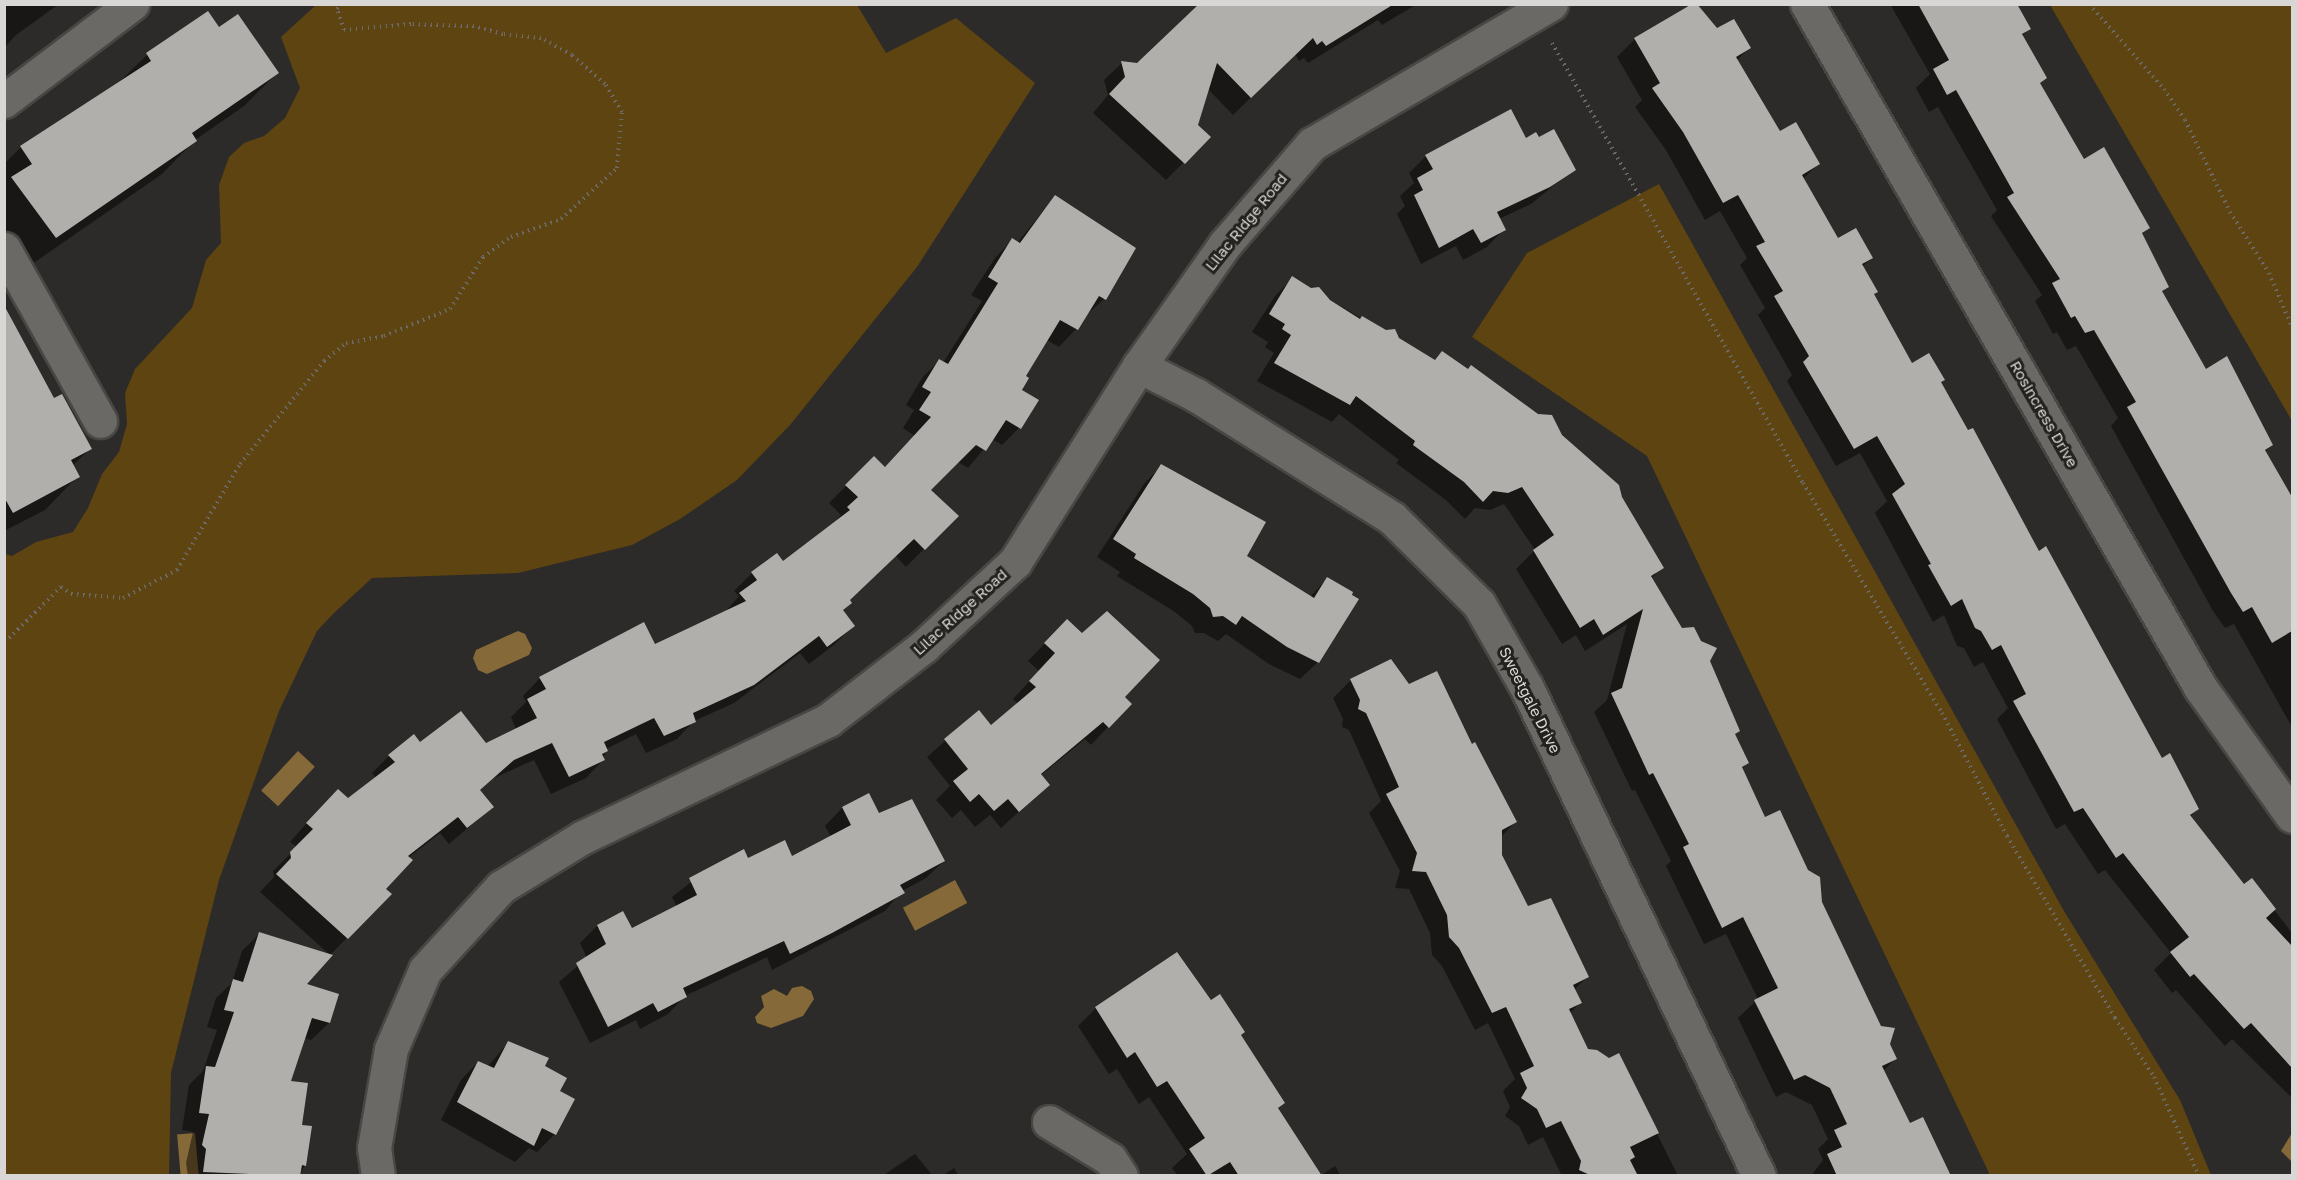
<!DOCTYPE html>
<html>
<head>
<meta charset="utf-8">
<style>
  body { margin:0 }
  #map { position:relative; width:2297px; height:1180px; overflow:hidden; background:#2d2b29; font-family:"Golos Text",sans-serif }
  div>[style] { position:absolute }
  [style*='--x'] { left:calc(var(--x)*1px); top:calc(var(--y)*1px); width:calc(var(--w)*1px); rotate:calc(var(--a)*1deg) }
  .green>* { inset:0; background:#5d4410 }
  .water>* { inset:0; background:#856938; transform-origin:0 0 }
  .shadow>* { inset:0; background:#0007 }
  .building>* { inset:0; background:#b1afab }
  .path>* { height:4px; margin-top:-2px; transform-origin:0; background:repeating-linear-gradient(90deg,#6d6b69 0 1.5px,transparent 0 6px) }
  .roads { filter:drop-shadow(2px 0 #484744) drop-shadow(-2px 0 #484744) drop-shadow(0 2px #484744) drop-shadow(0 -2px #484744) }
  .minor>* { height:33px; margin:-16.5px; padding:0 16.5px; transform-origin:16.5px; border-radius:16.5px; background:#6b6965 }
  span { translate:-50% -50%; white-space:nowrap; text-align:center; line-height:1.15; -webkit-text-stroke:6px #23221f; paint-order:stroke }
  .street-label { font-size:15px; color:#d8d7d5 }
  .frame { position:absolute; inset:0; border:6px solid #d8d7d5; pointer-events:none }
</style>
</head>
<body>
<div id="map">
  <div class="green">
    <div style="clip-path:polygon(316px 5px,857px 5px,886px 53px,956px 18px,1035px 83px,917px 267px,790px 425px,737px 480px,680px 519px,632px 545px,518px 573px,372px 578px,334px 613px,317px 631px,279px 711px,219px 880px,171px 1073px,169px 1175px,5px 1175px,5px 554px,12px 556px,36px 542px,73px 532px,88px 508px,102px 474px,119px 452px,127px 424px,125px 393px,135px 369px,192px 308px,206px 260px,221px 243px,219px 185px,229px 157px,244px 143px,264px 136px,285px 118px,300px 88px,281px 37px)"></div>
    <div style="clip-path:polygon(2050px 5px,2292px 5px,2292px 421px)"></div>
    <div style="clip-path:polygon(1659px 184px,2064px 911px,2180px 1100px,2211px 1175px,1990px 1175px,1647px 456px,1472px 337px,1527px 253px)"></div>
  </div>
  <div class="water">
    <div style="clip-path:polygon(518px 631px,525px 634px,532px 648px,529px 655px,487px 674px,478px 670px,473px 658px,476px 650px)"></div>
    <div style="left:298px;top:751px;width:23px;height:54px;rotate:43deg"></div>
    <div style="left:955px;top:880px;width:26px;height:59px;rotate:62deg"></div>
    <div style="clip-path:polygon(802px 986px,811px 991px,814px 999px,803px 1016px,771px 1028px,757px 1023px,755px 1017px,764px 1007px,761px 996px,774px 989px,787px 996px,792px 988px)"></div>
    <div style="left:195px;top:1133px;width:42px;height:18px;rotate:85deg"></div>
    <div style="clip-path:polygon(2292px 1133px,2292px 1162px,2281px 1151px)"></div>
  </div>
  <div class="shadow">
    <div style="clip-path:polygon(4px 4px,59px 4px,16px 35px,4px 48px)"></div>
    <div style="clip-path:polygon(1225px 4px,1417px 4px,1382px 25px,1378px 20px,1308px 63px,1304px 58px,1299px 61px,1295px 54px,1233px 115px,1208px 89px,1197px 125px,1209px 137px,1166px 180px,1093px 113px,1108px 95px,1104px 80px,1122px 63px,1138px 64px)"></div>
    <div style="clip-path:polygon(1890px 4px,2015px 4px,2029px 29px,2022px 36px,2045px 78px,2039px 84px,2083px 161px,2149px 227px,2141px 235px,2167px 286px,2161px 292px,2205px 371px,2272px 445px,2265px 452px,2292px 498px,2292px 727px,2234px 624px,2225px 628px,2213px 611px,2111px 426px,2118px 418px,2076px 346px,2067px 350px,2057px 332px,2053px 334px,2035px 301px,2042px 295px,1991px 216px,1997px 210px,1938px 107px,1929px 112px,1916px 88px,1930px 74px)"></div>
    <div style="clip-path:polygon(208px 13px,218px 29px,277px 73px,244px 106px,195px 140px,162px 174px,22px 271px,4px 246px,4px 164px,21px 147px,115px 86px,147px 55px)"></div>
    <div style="clip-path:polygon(1716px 30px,1749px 48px,1736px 61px,1779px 133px,1818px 164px,1803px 179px,1837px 240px,1872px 257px,1862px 267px,1876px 292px,1873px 295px,1912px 365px,1940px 382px,2161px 760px,2197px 809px,2190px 817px,2244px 886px,2251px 880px,2292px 933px,2292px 1098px,2232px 1039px,2225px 1046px,2176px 990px,2172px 993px,2154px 970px,2171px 953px,2105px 870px,2098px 874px,2065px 824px,2056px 829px,1997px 719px,2008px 708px,1983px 662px,1974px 667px,1964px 648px,1957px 646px,1944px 615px,1933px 622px,1875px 513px,1887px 501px,1860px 453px,1836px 466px,1787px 381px,1792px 375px,1758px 315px,1765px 308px,1740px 265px,1747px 258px,1720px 211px,1705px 220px,1666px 150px,1635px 107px,1642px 100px,1617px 57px,1635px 39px)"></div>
    <div style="clip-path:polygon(1525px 140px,1574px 169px,1531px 204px,1499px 219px,1504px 229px,1487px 247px,1463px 260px,1456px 246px,1421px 264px,1397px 214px,1405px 206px,1400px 196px,1414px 183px,1409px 173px,1426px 156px)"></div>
    <div style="clip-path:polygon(1055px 197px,1134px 249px,1104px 299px,1085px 316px,1076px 329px,1059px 347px,1047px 340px,1024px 376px,1019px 428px,1002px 445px,992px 439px,968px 468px,958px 462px,929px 490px,957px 516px,906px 567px,895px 555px,848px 601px,842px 612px,853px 626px,835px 644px,809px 664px,800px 653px,734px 703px,694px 721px,677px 739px,646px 753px,636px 734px,606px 749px,603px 760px,586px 778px,551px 794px,534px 760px,494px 778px,479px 791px,492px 807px,449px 844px,440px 833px,408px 858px,384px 890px,390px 894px,330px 955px,260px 892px,274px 877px,273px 871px,297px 847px,290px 842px,320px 808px,348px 800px,376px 778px,372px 773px,389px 756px,420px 744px,485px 744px,516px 729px,511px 717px,526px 702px,523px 696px,540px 678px,654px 646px,724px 613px,739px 596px,734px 591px,752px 573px,777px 555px,783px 563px,831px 526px,841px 515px,829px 503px,874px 458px,884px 468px,915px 436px,903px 428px,914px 410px,906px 405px,922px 378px,939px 361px,943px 363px,982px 301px,971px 295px,995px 258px,1012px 240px,1017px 243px)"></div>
    <div style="clip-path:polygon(1293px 278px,1561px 436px,1621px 498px,1662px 567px,1651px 579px,1681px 629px,1708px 660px,1738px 731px,1734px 735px,1748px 763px,1741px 769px,1765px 819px,1820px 902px,1895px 1059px,1883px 1071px,1909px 1125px,1949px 1176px,1811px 1176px,1823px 1160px,1818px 1149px,1828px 1139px,1812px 1105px,1786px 1092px,1776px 1097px,1738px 1018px,1758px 999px,1726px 934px,1704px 944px,1666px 866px,1671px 861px,1635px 790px,1632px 791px,1594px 712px,1607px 700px,1627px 624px,1585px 651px,1576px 635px,1562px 644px,1516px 569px,1535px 550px,1504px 504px,1490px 510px,1475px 508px,1465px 519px,1446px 500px,1396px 463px,1399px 460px,1339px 414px,1332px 422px,1257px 381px,1274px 353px,1265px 347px,1268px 342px,1252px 332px,1275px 296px)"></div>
    <div style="clip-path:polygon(4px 304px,53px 400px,90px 449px,72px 466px,78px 476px,45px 510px,4px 531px)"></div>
    <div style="clip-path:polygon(1161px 466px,1245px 556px,1310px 597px,1327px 579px,1318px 662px,1300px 679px,1269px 664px,1226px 634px,1218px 641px,1204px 633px,1195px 633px,1192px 626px,1175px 612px,1117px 576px,1120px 572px,1097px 557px,1144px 484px)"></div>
    <div style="clip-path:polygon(1050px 638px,1123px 697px,1108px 727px,1091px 745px,1085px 739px,1040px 776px,1048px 785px,1001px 828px,990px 815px,975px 827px,961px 810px,952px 818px,936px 800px,950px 786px,927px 757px,978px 712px,991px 727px,1018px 704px,1013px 699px,1039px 671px,1028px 661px)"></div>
    <div style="clip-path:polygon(1351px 680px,1408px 686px,1472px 746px,1515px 822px,1501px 837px,1500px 855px,1521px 900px,1587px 977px,1574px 990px,1580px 1003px,1570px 1013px,1587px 1051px,1609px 1060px,1618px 1055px,1678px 1176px,1562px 1176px,1543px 1137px,1528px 1145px,1519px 1126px,1505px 1116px,1510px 1107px,1503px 1091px,1515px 1079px,1488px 1023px,1475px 1030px,1442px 966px,1432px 955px,1430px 933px,1409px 889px,1395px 888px,1400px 871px,1369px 813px,1381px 801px,1349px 730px,1342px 727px,1343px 719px,1333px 698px)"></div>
    <div style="clip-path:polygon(868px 795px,879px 815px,944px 861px,926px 878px,902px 891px,885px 911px,772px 970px,767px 957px,685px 996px,668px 1014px,640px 1029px,636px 1020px,590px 1043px,559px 982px,587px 958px,580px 943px,597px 926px,623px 913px,631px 930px,677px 907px,672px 897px,709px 868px,748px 860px,792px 858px,831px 837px,825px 826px,842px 808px)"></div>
    <div style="clip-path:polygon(259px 934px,304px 985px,337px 995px,329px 1023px,311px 1040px,304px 1038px,289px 1082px,305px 1165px,299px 1176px,188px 1176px,186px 1163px,193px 1132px,182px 1130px,189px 1085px,203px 1071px,217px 1030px,207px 1027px,216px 998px,232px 983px,242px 951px)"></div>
    <div style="clip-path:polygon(1176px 954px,1239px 1036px,1284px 1103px,1277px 1110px,1320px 1176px,1178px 1176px,1172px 1168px,1187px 1154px,1149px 1097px,1139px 1104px,1117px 1069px,1109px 1074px,1078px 1026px,1096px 1008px)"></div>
    <div style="clip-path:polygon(508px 1043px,543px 1067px,558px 1092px,555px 1134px,537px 1152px,529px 1148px,515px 1162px,441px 1120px,461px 1080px,478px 1062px,487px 1067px)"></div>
    <div style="clip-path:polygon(915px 1154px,933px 1176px,882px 1176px)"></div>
    <div style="clip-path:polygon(1335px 1166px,1341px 1176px,1320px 1176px)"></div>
    <div style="clip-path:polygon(954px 1168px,959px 1176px,942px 1176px)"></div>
  </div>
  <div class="building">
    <div style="clip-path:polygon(1199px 4px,1394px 4px,1326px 46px,1322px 41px,1317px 45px,1313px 38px,1251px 98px,1217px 63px,1198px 125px,1211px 137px,1185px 164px,1109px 94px,1125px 77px,1121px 61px,1137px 63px)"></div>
    <div style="clip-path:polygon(1692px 4px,1697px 4px,1717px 28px,1734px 19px,1751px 48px,1736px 57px,1780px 131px,1796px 122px,1820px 164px,1802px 175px,1838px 238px,1856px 228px,1873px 258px,1862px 264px,1878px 292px,1874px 294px,1912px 363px,1929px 353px,1945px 380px,1941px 382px,1968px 430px,1973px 428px,2039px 551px,2046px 546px,2162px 758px,2170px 753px,2199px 809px,2190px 815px,2244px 884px,2252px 878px,2276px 909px,2266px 918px,2292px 946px,2292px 1068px,2251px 1023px,2244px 1029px,2194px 974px,2190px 977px,2170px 952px,2189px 937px,2123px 853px,2116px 858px,2083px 808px,2074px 812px,2013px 701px,2026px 694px,2001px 645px,1992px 650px,1981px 631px,1975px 628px,1962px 599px,1951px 606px,1928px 565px,1931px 564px,1892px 494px,1905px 484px,1877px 436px,1854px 449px,1803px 362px,1809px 356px,1774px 296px,1783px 291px,1756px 246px,1765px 242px,1738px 195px,1723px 203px,1683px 132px,1652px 88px,1660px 83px,1634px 38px)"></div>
    <div style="clip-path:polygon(1918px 4px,2017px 4px,2031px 29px,2022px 34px,2047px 78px,2040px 83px,2084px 159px,2104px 147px,2150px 228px,2142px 233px,2169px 287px,2162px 291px,2206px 369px,2227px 356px,2273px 445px,2265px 450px,2292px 497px,2292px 631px,2272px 643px,2252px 607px,2243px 612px,2231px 593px,2127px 407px,2136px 402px,2094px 330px,2085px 333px,2075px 316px,2071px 318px,2052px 283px,2060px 279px,2007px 197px,2014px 193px,1956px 90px,1947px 95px,1933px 69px,1949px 60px)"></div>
    <div style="clip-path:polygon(208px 11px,219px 27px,238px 14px,279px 73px,192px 133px,197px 141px,56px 238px,11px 177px,32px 164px,20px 146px,151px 61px,146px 53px)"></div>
    <div style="clip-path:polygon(1511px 109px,1526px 138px,1536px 132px,1539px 137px,1554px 129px,1576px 170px,1550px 187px,1497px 212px,1506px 230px,1481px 243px,1473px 229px,1439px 248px,1414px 195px,1423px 190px,1417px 178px,1433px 169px,1425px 155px)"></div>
    <div style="clip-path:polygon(1055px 195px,1136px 248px,1106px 300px,1099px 296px,1078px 330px,1060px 320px,1026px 376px,1029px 378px,1022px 390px,1039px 400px,1021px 429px,1006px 420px,986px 451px,976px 445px,931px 490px,959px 516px,925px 550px,914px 539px,850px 600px,852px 603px,843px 610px,855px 626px,827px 647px,819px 636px,754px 685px,693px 713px,696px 722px,664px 736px,654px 718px,604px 742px,608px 751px,602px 754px,605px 760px,569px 777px,552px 743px,514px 760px,480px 790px,494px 807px,467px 828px,458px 817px,408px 856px,413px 860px,386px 889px,392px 894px,348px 939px,276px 874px,291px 858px,290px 852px,313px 829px,306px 823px,338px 789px,348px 798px,395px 762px,388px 755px,414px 734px,420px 742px,461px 711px,486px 743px,537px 718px,527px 699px,546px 689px,539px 677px,644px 622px,655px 644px,746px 601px,739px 593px,757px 580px,751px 572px,777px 553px,783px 561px,850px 510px,847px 507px,858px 497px,845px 485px,874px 456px,885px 467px,931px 417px,919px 410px,931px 392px,922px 387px,939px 359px,948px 364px,998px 283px,988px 277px,1012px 238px,1020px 243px)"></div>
    <div style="clip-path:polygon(1292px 276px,1311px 288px,1319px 287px,1330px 300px,1360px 319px,1362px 316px,1386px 330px,1395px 329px,1399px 338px,1435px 360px,1442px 351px,1468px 369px,1471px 365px,1538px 414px,1552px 415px,1562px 435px,1619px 485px,1622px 497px,1664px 568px,1651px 576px,1682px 628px,1694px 627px,1701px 641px,1717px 648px,1710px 661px,1740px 731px,1735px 734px,1749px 763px,1742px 767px,1765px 817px,1780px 810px,1808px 870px,1820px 877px,1822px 902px,1881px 1026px,1895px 1028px,1890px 1044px,1897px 1059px,1882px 1066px,1910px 1123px,1923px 1117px,1951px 1176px,1837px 1176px,1827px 1154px,1842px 1147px,1834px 1130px,1847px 1124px,1830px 1088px,1805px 1075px,1794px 1080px,1754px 1000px,1778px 988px,1743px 917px,1722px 928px,1683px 847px,1689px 844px,1653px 773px,1649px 775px,1611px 693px,1622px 688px,1643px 609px,1603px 635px,1594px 619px,1580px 628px,1533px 550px,1554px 535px,1522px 487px,1508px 493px,1493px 491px,1483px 502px,1464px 482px,1413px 445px,1415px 441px,1356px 396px,1350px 405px,1274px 363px,1291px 335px,1282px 329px,1285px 324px,1269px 314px)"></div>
    <div style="clip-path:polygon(4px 305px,54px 398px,62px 394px,92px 449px,71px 460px,80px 477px,13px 513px,4px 497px)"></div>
    <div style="clip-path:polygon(1161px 464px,1266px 522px,1247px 556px,1314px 598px,1327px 577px,1353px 592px,1352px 595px,1359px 599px,1319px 663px,1287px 647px,1242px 616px,1236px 625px,1223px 616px,1213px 617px,1210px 608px,1193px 594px,1134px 558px,1136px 554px,1113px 539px)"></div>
    <div style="clip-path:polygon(1107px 611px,1160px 660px,1125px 697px,1132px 704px,1109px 728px,1103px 722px,1041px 774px,1050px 785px,1019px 812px,1008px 799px,994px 811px,979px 794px,970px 802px,953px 781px,968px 769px,944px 739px,979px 710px,991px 725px,1036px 687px,1029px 681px,1055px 653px,1044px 643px,1067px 619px,1082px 633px)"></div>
    <div style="clip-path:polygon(1391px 659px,1409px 684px,1437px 671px,1472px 744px,1475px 742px,1517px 822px,1502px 830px,1502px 855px,1528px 906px,1551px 898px,1589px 977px,1573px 985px,1582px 1003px,1569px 1009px,1588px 1049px,1597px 1050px,1609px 1058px,1619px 1053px,1659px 1133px,1630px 1147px,1635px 1157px,1630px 1160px,1638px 1176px,1592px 1176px,1579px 1170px,1581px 1161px,1561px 1121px,1546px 1128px,1537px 1109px,1521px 1098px,1527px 1088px,1520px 1073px,1534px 1066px,1506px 1007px,1492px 1013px,1459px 948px,1449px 937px,1447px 915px,1426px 872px,1412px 871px,1417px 853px,1386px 794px,1399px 787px,1366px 713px,1358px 709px,1360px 700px,1350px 679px)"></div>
    <div style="clip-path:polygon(869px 793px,879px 813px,912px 799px,945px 861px,900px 885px,905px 893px,832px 933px,790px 954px,784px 941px,683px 988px,687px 997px,658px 1012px,653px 1003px,608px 1027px,576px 963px,606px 944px,597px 925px,623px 911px,632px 928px,697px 895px,689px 878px,744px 849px,748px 858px,785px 840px,792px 856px,851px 825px,842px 807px)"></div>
    <div style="clip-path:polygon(259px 932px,333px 955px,307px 984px,339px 994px,330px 1023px,312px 1018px,291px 1081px,308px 1083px,302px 1125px,312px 1126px,306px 1166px,302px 1165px,300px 1176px,203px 1172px,206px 1149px,202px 1145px,209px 1114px,199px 1113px,206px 1066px,215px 1067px,234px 1012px,224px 1010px,233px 979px,243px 982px)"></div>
    <div style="clip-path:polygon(1177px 952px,1211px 1000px,1220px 994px,1245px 1032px,1241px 1035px,1285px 1103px,1278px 1108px,1322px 1176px,1239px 1176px,1230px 1162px,1207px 1176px,1189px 1149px,1205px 1138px,1167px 1081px,1157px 1087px,1135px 1052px,1127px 1058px,1095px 1007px)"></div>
    <div style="clip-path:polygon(508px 1041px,549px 1058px,545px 1066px,567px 1078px,560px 1091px,575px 1099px,556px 1135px,542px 1128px,534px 1146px,457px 1102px,478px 1061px,494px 1068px)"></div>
  </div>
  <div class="path">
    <div style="--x:2089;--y:4;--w:113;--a:48.6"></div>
    <div style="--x:2164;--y:89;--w:37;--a:56"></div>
    <div style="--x:2185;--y:120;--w:102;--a:63.9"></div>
    <div style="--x:2230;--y:212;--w:72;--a:57.4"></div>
    <div style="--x:2269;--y:273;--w:59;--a:66.9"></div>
    <div style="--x:1552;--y:43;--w:507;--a:60.3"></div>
    <div style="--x:1803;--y:483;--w:269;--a:58.9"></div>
    <div style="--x:1942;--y:713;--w:139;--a:62.1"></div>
    <div style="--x:2007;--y:836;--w:212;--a:59.3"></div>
    <div style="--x:2115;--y:1018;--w:71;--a:56.5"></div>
    <div style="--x:2154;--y:1077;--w:109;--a:65.6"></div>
    <div style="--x:4;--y:636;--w:5;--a:22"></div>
    <div style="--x:9;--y:638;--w:73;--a:-44.4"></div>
    <div style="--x:61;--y:587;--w:12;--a:35"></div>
    <div style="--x:71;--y:594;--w:52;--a:4.4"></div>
    <div style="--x:123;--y:598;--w:61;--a:-27.4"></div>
    <div style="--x:177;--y:570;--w:123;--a:-59.3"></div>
    <div style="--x:240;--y:464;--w:133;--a:-50.8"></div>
    <div style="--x:324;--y:361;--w:28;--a:-39"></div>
    <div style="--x:346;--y:343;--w:39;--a:-10"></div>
    <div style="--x:384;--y:336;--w:71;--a:-22.2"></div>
    <div style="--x:450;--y:309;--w:62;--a:-57.6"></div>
    <div style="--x:483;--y:257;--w:34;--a:-36"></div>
    <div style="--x:511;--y:237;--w:53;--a:-19.8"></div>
    <div style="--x:561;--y:219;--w:76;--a:-42.3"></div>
    <div style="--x:617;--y:168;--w:56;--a:-84.9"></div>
    <div style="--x:622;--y:112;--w:33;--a:-121"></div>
    <div style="--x:605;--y:84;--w:44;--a:-138.7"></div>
    <div style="--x:572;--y:55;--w:35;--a:-151"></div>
    <div style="--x:541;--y:38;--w:38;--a:-174"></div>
    <div style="--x:503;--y:34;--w:30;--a:-165"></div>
    <div style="--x:474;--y:26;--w:63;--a:-178.2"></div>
    <div style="--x:411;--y:24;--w:67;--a:174.9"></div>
    <div style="--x:344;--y:30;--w:22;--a:-108"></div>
    <div style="--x:337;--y:9;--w:6;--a:-51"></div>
  </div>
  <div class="roads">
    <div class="minor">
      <div style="--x:1807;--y:4;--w:788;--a:60.08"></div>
      <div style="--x:2200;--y:687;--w:158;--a:54.5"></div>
      <div style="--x:4;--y:101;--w:161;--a:-37.2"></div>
      <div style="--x:4;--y:249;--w:197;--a:60.8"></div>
      <div style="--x:1139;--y:366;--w:64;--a:27"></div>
      <div style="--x:1196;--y:395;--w:231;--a:32.1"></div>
      <div style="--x:1392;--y:518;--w:122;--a:44.7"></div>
      <div style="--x:1479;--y:604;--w:97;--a:60.3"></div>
      <div style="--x:1527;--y:688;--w:540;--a:64.57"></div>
      <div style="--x:1049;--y:1122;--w:71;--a:31.2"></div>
      <div style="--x:1110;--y:1159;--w:20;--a:57"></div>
      <div style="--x:378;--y:1176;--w:28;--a:-98"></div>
      <div style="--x:374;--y:1148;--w:100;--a:-80.3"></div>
      <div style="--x:391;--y:1049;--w:86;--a:-66.7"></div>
      <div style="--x:425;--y:970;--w:113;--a:-47.5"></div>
      <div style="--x:501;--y:887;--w:96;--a:-31.4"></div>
      <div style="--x:583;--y:837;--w:272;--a:-25.5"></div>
      <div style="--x:828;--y:720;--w:121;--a:-37.6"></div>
      <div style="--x:924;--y:646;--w:124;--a:-42.7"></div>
      <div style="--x:1015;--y:562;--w:232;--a:-57.7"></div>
      <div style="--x:1139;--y:366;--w:149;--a:-54.8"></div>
      <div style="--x:1225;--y:244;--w:133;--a:-49"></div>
      <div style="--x:1312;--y:144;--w:277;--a:-30.4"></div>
    </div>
  </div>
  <div class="street-label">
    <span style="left:1246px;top:222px;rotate:-51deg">Lilac Ridge Road</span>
    <span style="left:2044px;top:414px;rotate:60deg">Rosincress Drive</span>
    <span style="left:960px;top:612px;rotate:-42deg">Lilac Ridge Road</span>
    <span style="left:1530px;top:700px;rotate:63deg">Sweetgale Drive</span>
  </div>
  <div class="frame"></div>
</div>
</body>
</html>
